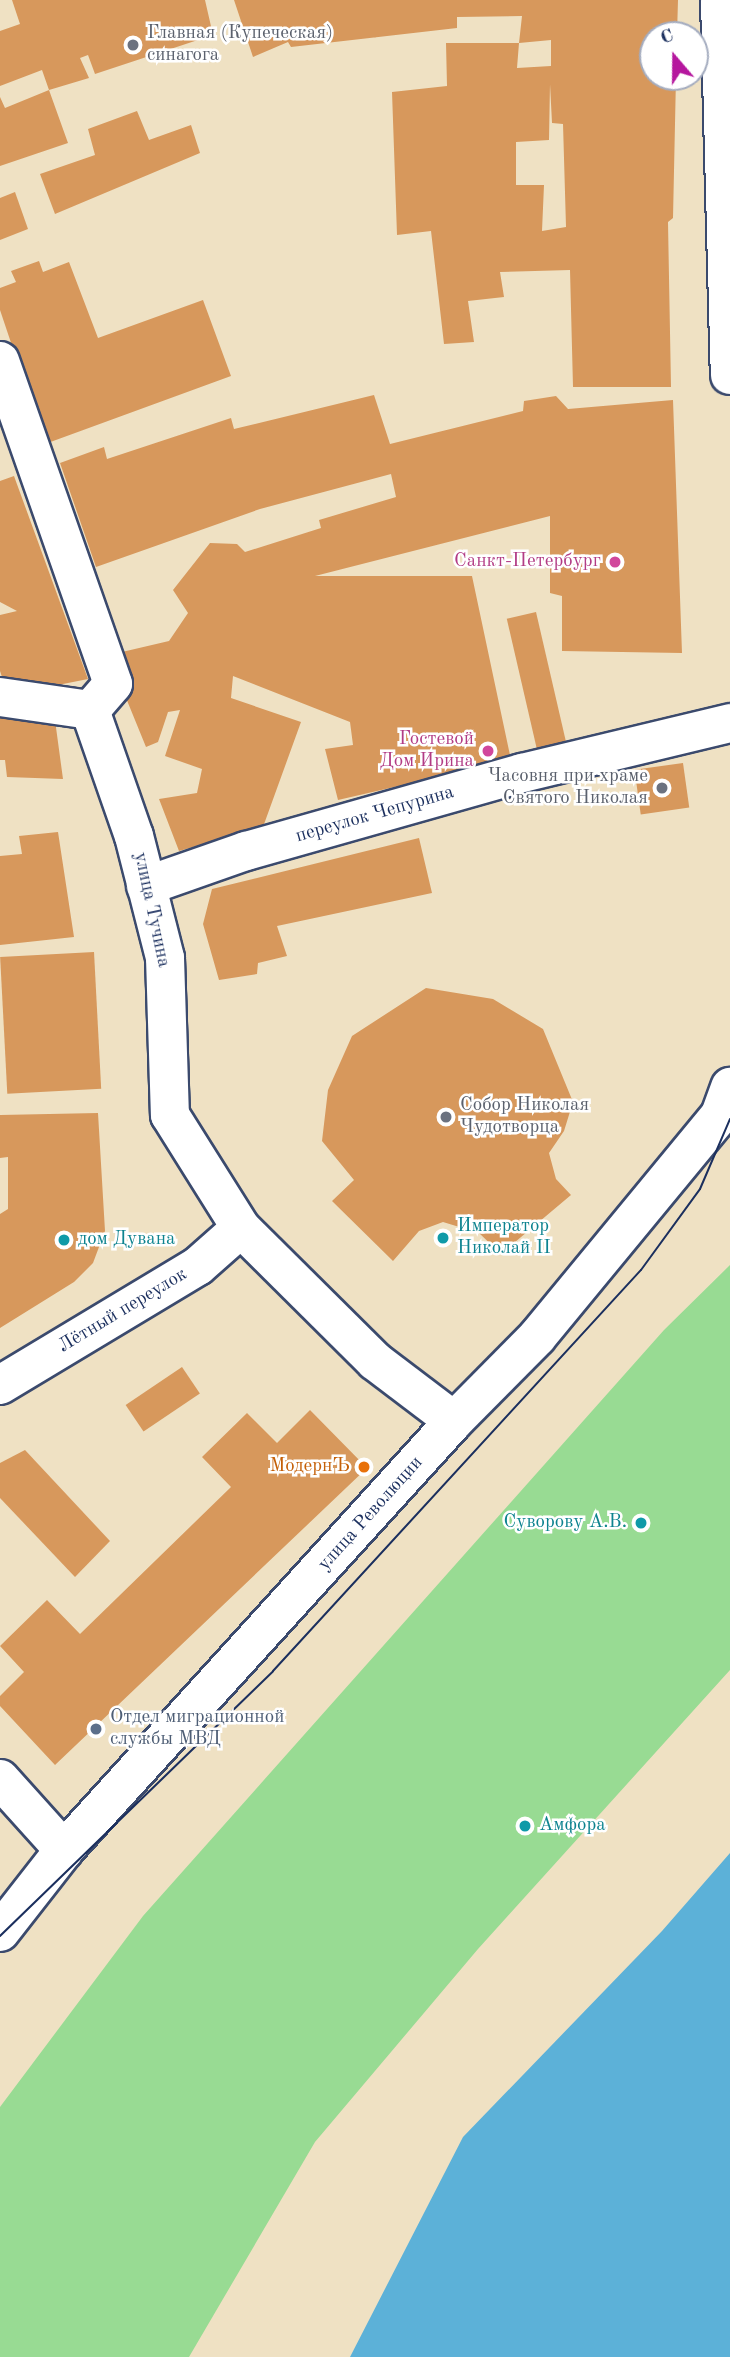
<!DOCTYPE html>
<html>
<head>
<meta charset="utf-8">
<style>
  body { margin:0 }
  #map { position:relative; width:730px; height:2357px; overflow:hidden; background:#efe1c3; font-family:"Old Standard TT",serif }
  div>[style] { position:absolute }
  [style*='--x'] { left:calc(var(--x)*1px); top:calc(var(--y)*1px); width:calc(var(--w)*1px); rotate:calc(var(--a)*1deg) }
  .green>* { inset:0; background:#98db93 }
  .water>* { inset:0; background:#5cb1d8 }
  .building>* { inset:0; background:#d7985c; transform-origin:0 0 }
  .roads { filter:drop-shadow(2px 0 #3b4a6d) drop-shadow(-2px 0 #3b4a6d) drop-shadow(0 2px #3b4a6d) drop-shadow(0 -2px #3b4a6d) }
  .minor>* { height:38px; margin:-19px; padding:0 19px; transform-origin:19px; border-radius:19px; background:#fff }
  .tram>* { height:2px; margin:-1px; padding:0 1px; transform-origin:1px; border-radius:1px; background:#1b2f5e }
  .dots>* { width:19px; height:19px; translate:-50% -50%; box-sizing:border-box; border:4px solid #fff; border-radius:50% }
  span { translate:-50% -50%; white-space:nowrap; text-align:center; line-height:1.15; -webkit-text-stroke:5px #fff; paint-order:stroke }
  .worship-label { font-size:19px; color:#5b616d }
  .left { translate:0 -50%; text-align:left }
  .right { translate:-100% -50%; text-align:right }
  .hotel-label { font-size:19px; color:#b23c85 }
  .street-label { font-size:19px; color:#1b2f5e }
  .culture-label { font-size:19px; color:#0d838f }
  .food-label { font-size:19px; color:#c56008 }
  .service-label { font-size:19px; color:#4e5e75 }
  .north { position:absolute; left:639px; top:21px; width:70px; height:70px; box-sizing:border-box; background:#fff; border:2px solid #a4acbf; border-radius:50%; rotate:340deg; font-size:19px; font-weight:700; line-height:28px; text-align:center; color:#1b2f5e }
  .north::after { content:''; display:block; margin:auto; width:24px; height:32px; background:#b5179e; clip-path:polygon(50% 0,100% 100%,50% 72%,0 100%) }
</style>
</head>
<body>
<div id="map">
  <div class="green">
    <div style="clip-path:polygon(730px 1265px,730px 1670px,478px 1949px,315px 2142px,189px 2357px,0 2357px,0 2107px,143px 1916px,664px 1330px)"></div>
  </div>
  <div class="water">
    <div style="clip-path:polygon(730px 1853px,730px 2357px,350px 2357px,463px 2137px,662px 1931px)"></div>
  </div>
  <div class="building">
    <div style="clip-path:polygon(12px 0,205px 0,213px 35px,95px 74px,88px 55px,80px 58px,89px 78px,49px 90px,68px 143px,0 166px,0 97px,5px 108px,49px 90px,42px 70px,0 86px,0 31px,20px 24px)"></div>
    <div style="clip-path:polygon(evenodd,234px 0,678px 0,677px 35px,653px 35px,653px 77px,676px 77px,673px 218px,668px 222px,671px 387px,573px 387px,570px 270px,500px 272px,504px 297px,468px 301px,474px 342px,444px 344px,431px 231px,397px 235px,392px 92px,447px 86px,446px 43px,519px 43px,517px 68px,551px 66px,551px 40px,519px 43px,522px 16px,457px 17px,457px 28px,291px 47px,288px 42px,253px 57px,234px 0,550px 84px,552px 123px,563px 124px,566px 227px,542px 231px,544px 185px,516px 185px,516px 142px,549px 140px,550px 84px)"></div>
    <div style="clip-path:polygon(137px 111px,149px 140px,191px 125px,200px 153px,55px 214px,40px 174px,95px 155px,88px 129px)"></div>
    <div style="clip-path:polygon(15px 192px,28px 229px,0 240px,0 198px)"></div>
    <div style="clip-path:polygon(39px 261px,43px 272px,69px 262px,98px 338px,203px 300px,231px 376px,45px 444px,0 310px,0 288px,16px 282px,11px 271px)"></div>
    <div style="clip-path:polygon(374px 395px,390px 444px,523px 411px,524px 401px,556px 396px,568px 409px,673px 400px,682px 653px,562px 651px,562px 596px,550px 593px,550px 516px,315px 576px,472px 576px,511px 760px,338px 800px,325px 749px,353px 745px,350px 722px,233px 676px,231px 698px,301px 722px,263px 827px,179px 851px,159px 799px,197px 793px,202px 769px,165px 756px,180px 710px,168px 712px,158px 742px,146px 747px,126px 698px,122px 652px,169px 641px,188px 613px,173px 590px,210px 543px,237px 544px,245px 552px,321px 528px,319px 520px,396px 497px,391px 474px,260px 509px,96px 567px,60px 463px,104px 447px,107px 459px,231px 418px,234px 429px)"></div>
    <div style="clip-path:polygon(14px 476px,88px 679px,8px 695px,0 671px,0 615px,17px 611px,0 602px,0 481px)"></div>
    <div style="left:536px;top:612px;width:133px;height:30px;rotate:77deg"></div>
    <div style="clip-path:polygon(0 713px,55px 720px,63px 779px,7px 777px,5px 760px,0 760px)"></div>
    <div style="left:683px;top:763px;width:45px;height:49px;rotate:82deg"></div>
    <div style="clip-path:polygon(58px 832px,74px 937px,0 945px,0 856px,22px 854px,19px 836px)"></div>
    <div style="clip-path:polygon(419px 838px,432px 893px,277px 926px,287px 956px,258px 963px,257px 974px,219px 980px,203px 924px,212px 889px)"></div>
    <div style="left:94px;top:952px;width:137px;height:94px;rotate:87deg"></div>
    <div style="clip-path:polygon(426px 988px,493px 999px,543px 1029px,573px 1102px,564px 1131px,549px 1153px,556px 1179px,571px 1195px,501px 1254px,479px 1233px,443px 1222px,419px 1231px,393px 1261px,332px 1201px,354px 1180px,322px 1141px,328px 1090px,352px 1036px)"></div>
    <div style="clip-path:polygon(98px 1113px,105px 1231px,93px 1263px,74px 1282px,0 1328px,0 1214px,8px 1209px,8px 1157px,0 1158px,0 1115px)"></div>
    <div style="left:182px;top:1367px;width:32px;height:68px;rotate:56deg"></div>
    <div style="clip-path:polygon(310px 1410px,367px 1468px,55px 1765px,0 1706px,0 1696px,24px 1672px,0 1646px,47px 1600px,80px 1634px,231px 1487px,202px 1457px,247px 1413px,277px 1443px)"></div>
    <div style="clip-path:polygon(25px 1450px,110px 1541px,75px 1577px,0 1498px,0 1463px)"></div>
  </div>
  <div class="roads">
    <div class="minor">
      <div style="--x:720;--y:0;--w:375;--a:88.5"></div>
      <div style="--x:0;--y:361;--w:342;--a:70.7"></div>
      <div style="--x:113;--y:684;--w:35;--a:131"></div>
      <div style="--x:0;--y:697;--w:91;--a:8.2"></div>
      <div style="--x:90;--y:710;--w:133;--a:70.8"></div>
      <div style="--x:134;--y:836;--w:126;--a:75.7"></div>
      <div style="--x:165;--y:958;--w:157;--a:88.2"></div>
      <div style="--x:170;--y:1115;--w:133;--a:57.9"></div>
      <div style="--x:241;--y:1228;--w:189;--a:44.8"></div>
      <div style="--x:375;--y:1361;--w:99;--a:37.2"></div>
      <div style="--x:146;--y:886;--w:106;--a:-19.3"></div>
      <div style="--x:246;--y:851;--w:287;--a:-15.8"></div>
      <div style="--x:522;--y:773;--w:214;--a:-13.5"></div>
      <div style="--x:0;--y:1385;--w:231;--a:-31"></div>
      <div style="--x:198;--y:1266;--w:57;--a:-41.5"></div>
      <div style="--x:0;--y:1779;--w:96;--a:48"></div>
      <div style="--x:0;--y:1932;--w:104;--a:-52"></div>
      <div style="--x:64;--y:1850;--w:580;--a:-47.73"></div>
      <div style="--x:454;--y:1421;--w:118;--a:-45.3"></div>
      <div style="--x:537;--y:1337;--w:288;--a:-50.5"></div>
      <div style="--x:720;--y:1115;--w:30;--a:-70"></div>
    </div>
  </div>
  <div class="tram">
    <div style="--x:0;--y:1936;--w:380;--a:-44.1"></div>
    <div style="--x:273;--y:1671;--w:544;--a:-47.46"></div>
    <div style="--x:641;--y:1270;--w:100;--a:-53.9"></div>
    <div style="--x:700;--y:1189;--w:76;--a:-66.8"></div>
  </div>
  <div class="dots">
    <div style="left:133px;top:45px;background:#6b7280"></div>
    <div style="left:615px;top:562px;background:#d1479c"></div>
    <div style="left:488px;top:751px;background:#d1479c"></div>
    <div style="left:662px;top:788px;background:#6b7280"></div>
    <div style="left:446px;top:1117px;background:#6b7280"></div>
    <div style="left:443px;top:1238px;background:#0f9aa8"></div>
    <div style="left:64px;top:1240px;background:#0f9aa8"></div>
    <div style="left:364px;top:1467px;background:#e8710a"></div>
    <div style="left:641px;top:1523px;background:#0f9aa8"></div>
    <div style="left:96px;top:1729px;background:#5c6f8a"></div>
    <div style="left:525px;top:1826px;background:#0f9aa8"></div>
  </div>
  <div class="worship-label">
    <span class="left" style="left:147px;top:45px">Главная (Купеческая)<br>синагога</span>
    <span class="right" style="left:648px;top:788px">Часовня при храме<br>Святого Николая</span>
    <span class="left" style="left:460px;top:1117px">Собор Николая<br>Чудотворца</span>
  </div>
  <div class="hotel-label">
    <span class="right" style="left:601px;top:562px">Санкт-Петербург</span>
    <span class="right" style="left:474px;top:751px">Гостевой<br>Дом Ирина</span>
  </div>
  <div class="street-label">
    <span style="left:375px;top:815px;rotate:-16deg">переулок Чепурина</span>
    <span style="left:151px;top:910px;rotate:78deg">улица Тучина</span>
    <span style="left:123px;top:1311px;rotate:-31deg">Лётный переулок</span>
    <span style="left:371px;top:1514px;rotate:-48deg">улица Революции</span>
  </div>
  <div class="culture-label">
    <span class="left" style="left:457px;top:1238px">Император<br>Николай II</span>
    <span class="left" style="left:78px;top:1240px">дом Дувана</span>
    <span class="right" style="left:627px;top:1523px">Суворову А.В.</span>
    <span class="left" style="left:539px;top:1826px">Амфора</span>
  </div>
  <div class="food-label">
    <span class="right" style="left:350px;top:1467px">МодернЪ</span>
  </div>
  <div class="service-label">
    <span class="left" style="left:110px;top:1729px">Отдел миграционной<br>службы МВД</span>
  </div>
  <div class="north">С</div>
</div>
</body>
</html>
